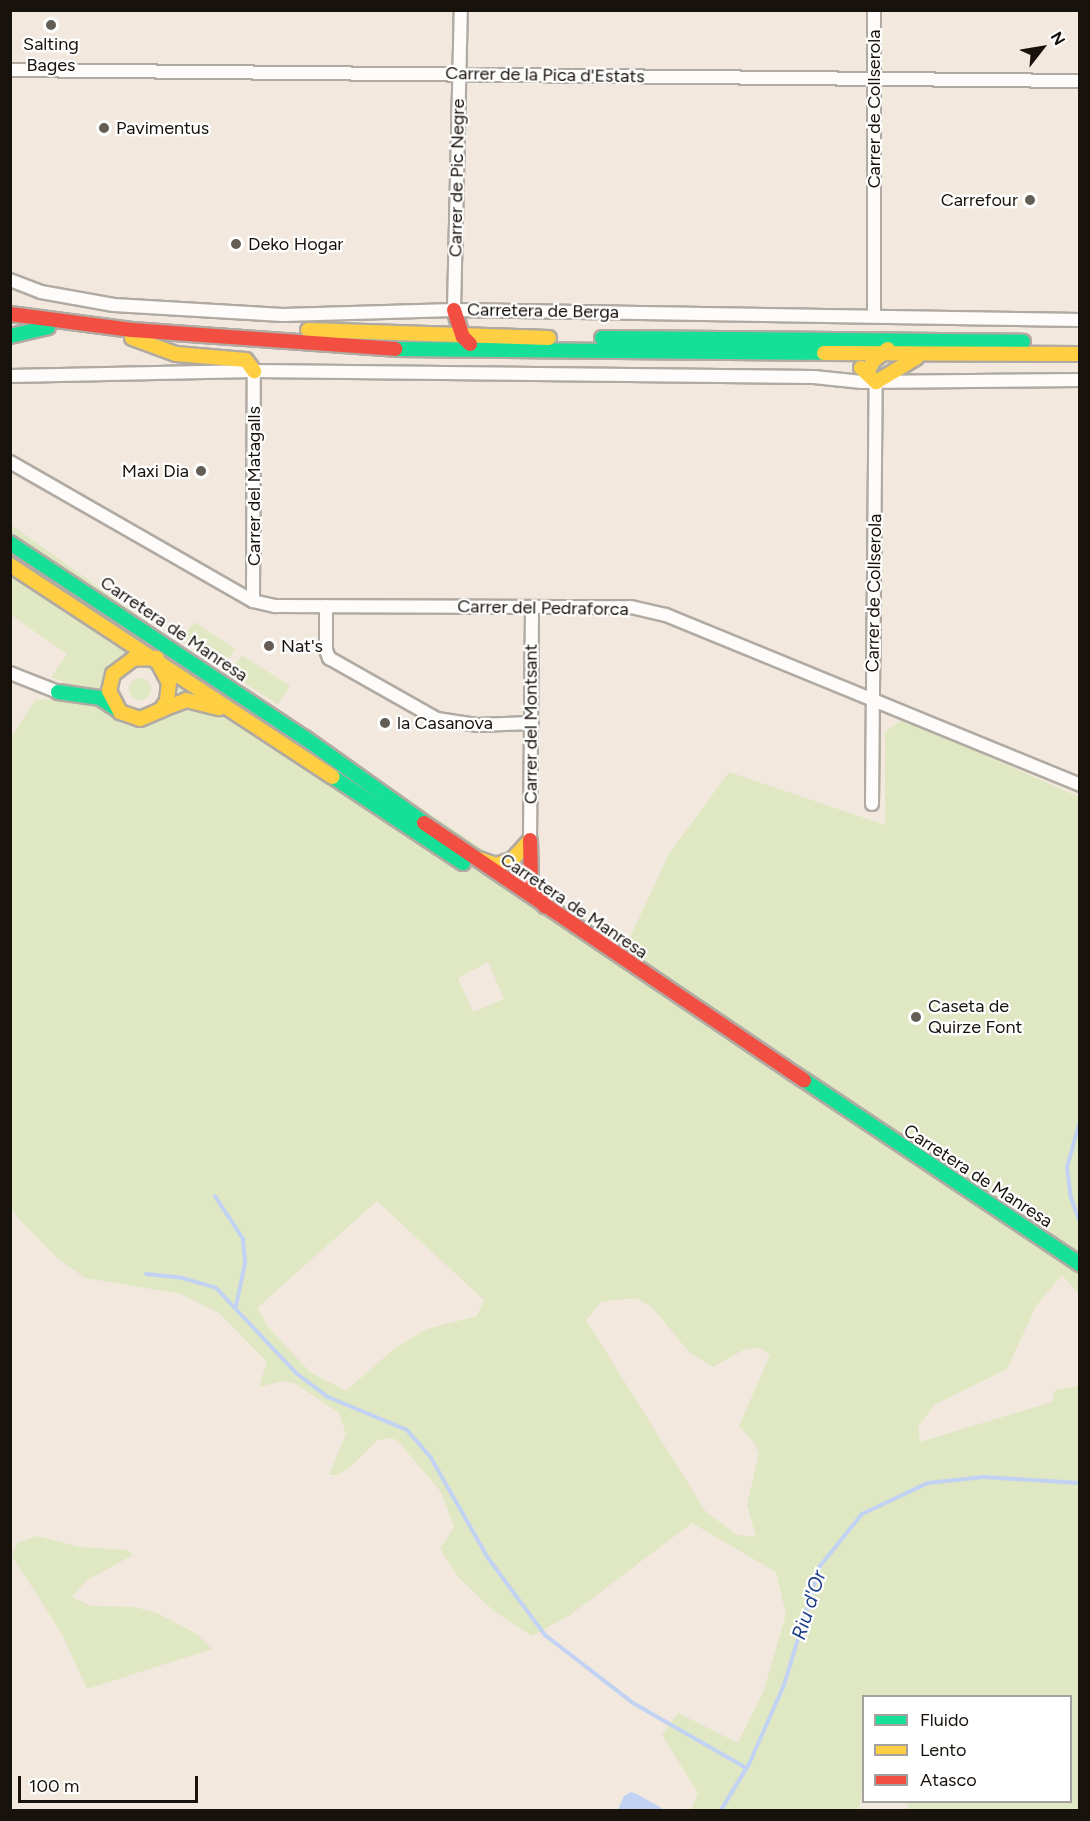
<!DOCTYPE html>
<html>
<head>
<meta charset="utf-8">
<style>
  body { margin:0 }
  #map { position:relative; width:1090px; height:1821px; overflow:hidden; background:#f2e8dd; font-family:Figtree,sans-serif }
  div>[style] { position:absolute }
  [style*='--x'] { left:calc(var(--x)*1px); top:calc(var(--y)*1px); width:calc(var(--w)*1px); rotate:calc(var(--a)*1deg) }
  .green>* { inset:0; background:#dfe7c3; transform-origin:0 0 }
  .round { border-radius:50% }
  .water>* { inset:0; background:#c2d2f3 }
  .stream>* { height:4px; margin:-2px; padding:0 2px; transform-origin:2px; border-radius:2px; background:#c2d2f3 }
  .roads { filter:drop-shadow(2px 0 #b1aaa2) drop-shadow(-2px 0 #b1aaa2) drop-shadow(0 2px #b1aaa2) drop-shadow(0 -2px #b1aaa2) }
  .street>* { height:12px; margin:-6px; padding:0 6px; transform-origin:6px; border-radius:6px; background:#fdfcfa }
  .fast>* { height:14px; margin:-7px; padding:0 7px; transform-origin:7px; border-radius:7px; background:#16e098 }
  .slow>* { height:14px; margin:-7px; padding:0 7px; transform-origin:7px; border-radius:7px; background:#ffcf43 }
  .jam>* { height:14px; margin:-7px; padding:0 7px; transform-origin:7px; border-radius:7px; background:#f24e42 }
  .dots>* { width:16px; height:16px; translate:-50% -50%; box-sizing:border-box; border:3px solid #fff; border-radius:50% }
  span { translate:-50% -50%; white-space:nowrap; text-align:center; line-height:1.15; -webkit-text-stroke:4.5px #fff; paint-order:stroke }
  .poi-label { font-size:18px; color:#18120c }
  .left { translate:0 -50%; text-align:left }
  .right { translate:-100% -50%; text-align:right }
  .street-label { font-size:18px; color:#18120c }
  .water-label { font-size:20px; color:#1e4089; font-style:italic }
  .frame { position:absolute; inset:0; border:12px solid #18120c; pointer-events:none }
  .legend { position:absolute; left:862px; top:1695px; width:210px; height:108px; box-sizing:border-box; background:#fff; border:2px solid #a3a09e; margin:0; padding:8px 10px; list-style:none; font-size:18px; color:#18120c }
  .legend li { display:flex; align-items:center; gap:12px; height:30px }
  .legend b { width:30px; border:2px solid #a3a09e }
  .north { position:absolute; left:1012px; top:18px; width:60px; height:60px; -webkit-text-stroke:4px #fff; paint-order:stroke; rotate:59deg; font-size:16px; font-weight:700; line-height:24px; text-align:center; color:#18120c }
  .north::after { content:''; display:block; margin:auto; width:21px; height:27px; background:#18120c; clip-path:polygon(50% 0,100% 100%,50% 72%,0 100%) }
  .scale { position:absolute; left:18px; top:1776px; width:180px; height:27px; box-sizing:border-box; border:3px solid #18120c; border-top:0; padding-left:8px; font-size:18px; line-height:21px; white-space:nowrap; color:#18120c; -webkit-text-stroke:4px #fff; paint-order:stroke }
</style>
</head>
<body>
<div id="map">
  <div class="green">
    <div style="clip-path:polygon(evenodd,10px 524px,157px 629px,626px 946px,669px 854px,729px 772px,885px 825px,885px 732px,904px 719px,1079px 797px,1079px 1294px,1062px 1275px,1036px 1306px,1007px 1369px,934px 1405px,918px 1427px,920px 1442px,1052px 1402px,1055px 1390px,1079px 1386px,1079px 1810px,907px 1810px,908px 1802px,1070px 1802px,1070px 1696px,864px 1696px,864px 1781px,859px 1810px,691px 1810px,698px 1793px,662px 1735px,678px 1713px,738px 1743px,764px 1690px,786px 1614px,776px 1572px,692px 1523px,570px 1615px,532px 1636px,494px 1611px,458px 1577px,440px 1549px,454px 1527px,441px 1492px,398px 1441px,392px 1438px,378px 1440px,350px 1467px,337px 1475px,329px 1475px,346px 1434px,339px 1413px,296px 1384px,283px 1381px,259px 1387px,267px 1362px,219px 1313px,181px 1294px,85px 1278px,56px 1257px,20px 1220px,10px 1207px,11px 738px,35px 700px,52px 699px,64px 682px,51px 677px,67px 654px,11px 615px,10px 524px,141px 666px,155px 673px,162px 687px,157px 702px,144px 710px,128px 707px,119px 694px,121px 678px,141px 666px,10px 524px,488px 962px,504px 999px,473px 1012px,458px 978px,488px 962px,10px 524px,377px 1201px,484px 1300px,477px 1316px,427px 1329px,395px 1348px,346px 1391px,310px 1372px,269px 1328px,257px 1308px,377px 1201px,10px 524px,623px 1299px,637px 1299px,651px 1306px,689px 1352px,713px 1367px,745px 1349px,760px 1348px,770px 1355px,739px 1426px,753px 1441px,759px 1453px,747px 1505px,756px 1537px,737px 1535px,706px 1512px,586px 1320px,601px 1302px,623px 1299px)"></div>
    <div style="left:194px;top:622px;width:49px;height:22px;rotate:33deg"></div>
    <div style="left:242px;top:655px;width:57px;height:22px;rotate:33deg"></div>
    <div class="round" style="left:129px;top:678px;width:22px;height:22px"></div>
    <div style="clip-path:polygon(37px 1536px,80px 1547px,127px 1550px,133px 1555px,87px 1580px,72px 1597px,91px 1606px,134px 1607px,157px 1613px,197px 1634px,212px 1649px,87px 1689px,62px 1634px,12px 1556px,17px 1543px)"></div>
  </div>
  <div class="water">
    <div style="clip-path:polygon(631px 1792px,637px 1794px,665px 1810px,618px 1810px,624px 1796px)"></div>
  </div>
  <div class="stream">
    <div style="--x:1080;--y:1121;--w:48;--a:105.8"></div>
    <div style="--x:1067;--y:1167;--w:31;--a:83"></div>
    <div style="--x:1071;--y:1198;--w:27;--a:70"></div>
    <div style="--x:215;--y:1196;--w:51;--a:56.9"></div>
    <div style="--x:243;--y:1239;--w:24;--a:85"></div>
    <div style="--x:245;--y:1263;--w:44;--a:101.8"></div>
    <div style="--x:146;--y:1274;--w:36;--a:6"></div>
    <div style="--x:182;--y:1278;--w:35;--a:16"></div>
    <div style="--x:216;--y:1288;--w:117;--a:46.7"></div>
    <div style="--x:296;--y:1373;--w:40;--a:37"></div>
    <div style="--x:328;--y:1397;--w:86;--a:22.7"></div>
    <div style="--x:407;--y:1430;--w:37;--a:49"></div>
    <div style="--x:431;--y:1458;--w:115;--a:60.3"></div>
    <div style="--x:488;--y:1558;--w:96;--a:53.5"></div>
    <div style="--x:545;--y:1635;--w:111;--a:37.7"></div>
    <div style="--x:633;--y:1703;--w:130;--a:29.9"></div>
    <div style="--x:721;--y:1810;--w:54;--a:-58.7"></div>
    <div style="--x:749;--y:1764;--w:86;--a:-66.1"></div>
    <div style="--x:784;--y:1685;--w:124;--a:-73.2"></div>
    <div style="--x:820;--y:1566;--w:67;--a:-51.1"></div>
    <div style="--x:862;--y:1514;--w:73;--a:-25.2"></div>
    <div style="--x:928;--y:1483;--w:56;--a:-6.1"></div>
    <div style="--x:984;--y:1477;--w:96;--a:3.6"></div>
  </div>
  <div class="roads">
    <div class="street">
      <div style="--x:874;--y:10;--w:305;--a:90"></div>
      <div style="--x:10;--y:70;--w:1070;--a:0.59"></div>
      <div style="--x:10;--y:280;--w:33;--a:21"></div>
      <div style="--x:41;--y:292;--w:74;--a:10.1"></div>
      <div style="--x:114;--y:305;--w:169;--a:3.4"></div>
      <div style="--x:283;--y:315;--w:171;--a:-1.7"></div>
      <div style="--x:454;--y:310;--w:626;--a:0.92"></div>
      <div style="--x:454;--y:310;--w:300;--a:-88.7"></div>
      <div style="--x:10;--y:376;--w:244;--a:-1.2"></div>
      <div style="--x:254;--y:371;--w:560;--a:0.61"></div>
      <div style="--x:814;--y:377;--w:48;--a:5.9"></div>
      <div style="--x:862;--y:382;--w:218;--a:-0.5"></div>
      <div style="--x:10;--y:462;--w:280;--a:29.8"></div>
      <div style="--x:253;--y:601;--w:23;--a:13"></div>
      <div style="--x:275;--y:606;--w:356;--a:0.2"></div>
      <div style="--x:631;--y:607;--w:36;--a:13"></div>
      <div style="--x:666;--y:615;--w:448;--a:22.3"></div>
      <div style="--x:253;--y:601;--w:230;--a:-89.8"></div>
      <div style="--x:326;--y:606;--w:44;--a:90"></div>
      <div style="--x:326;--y:650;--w:9;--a:69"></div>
      <div style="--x:329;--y:658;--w:124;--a:29.5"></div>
      <div style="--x:437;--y:719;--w:40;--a:8.5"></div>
      <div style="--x:477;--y:725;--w:55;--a:-2.1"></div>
      <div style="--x:10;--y:673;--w:52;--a:21.6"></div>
      <div style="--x:872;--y:804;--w:422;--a:-89.5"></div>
      <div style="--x:530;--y:840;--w:232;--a:-89.5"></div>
    </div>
    <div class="fast">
      <div style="--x:10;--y:336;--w:39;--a:-13"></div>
      <div style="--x:602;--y:338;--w:421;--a:0.5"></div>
      <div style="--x:395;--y:349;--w:429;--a:0.5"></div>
      <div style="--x:10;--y:543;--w:354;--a:33.5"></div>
      <div style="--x:305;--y:738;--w:146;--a:35.5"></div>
      <div style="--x:58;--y:692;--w:42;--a:8.1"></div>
      <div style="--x:100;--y:698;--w:22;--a:34"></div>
      <div style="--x:333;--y:777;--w:156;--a:33.5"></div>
      <div style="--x:804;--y:1080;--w:332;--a:33.7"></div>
    </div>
    <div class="slow">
      <div style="--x:308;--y:330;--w:241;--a:1.9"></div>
      <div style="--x:132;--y:338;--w:47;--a:20"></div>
      <div style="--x:176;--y:354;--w:70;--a:4.9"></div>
      <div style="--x:246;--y:360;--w:14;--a:54"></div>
      <div style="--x:824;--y:353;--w:256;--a:0.2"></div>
      <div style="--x:861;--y:368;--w:21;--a:43"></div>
      <div style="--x:876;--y:382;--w:47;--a:-31"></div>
      <div style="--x:867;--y:373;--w:13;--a:-63"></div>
      <div style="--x:873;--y:361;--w:19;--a:-39"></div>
      <div style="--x:10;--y:565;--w:386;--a:33.3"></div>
      <div style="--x:157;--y:658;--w:24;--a:178"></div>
      <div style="--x:133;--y:659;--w:25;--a:143"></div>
      <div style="--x:113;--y:674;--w:17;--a:103"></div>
      <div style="--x:109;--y:691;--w:24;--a:62"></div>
      <div style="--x:120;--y:712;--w:21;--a:19"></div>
      <div style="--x:140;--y:719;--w:23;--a:-23"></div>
      <div style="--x:161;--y:710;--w:11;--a:-56"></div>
      <div style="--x:167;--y:701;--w:18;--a:-84"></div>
      <div style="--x:169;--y:683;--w:24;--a:-118"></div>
      <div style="--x:158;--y:711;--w:30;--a:-21"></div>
      <div style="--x:186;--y:700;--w:34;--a:14"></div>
      <div style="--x:479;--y:859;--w:18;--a:19"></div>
      <div style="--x:496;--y:865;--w:18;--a:-19"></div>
      <div style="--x:513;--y:859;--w:25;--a:-48"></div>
    </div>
    <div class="jam">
      <div style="--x:454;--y:310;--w:28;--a:72"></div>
      <div style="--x:463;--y:337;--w:10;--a:45"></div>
      <div style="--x:10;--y:314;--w:123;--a:7.5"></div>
      <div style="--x:132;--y:330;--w:264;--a:4.1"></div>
      <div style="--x:424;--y:823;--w:459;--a:34.1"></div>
      <div style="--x:530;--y:840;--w:41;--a:88.6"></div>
      <div style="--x:531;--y:881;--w:29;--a:61"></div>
    </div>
  </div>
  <div class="dots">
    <div style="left:51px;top:25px;background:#645d55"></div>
    <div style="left:104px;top:128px;background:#645d55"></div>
    <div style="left:1030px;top:200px;background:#645d55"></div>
    <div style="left:236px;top:244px;background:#645d55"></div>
    <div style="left:201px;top:471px;background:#645d55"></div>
    <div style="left:269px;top:646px;background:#645d55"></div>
    <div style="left:385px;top:723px;background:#645d55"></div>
    <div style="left:916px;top:1017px;background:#645d55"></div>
  </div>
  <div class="poi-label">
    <span style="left:51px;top:55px">Salting<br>Bages</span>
    <span class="left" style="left:116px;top:128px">Pavimentus</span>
    <span class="right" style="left:1018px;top:200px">Carrefour</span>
    <span class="left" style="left:248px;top:244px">Deko Hogar</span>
    <span class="right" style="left:189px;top:471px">Maxi Dia</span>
    <span class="left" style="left:281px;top:646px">Nat's</span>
    <span class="left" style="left:397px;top:723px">la Casanova</span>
    <span class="left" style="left:928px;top:1017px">Caseta de<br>Quirze Font</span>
  </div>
  <div class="street-label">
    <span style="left:545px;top:75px;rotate:1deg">Carrer de la Pica d'Estats</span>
    <span style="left:874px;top:109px;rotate:-90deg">Carrer de Collserola</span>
    <span style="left:457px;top:178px;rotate:-89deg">Carrer de Pic Negre</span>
    <span style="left:543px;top:311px;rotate:1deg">Carretera de Berga</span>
    <span style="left:254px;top:486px;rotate:-90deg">Carrer del Matagalls</span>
    <span style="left:874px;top:593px;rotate:-89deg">Carrer de Collserola</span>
    <span style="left:543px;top:608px;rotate:1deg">Carrer del Pedraforca</span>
    <span style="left:174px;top:629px;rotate:34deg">Carretera de Manresa</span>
    <span style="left:531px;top:724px;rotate:-90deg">Carrer del Montsant</span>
    <span style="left:574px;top:906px;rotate:34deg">Carretera de Manresa</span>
    <span style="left:978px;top:1176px;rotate:33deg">Carretera de Manresa</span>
  </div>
  <div class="water-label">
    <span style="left:809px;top:1605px;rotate:-72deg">Riu d'Or</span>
  </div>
  <div class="frame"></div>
  <ul class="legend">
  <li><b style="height:8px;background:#16e098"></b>Fluido</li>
  <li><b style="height:8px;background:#ffcf43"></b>Lento</li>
  <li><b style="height:8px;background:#f24e42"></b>Atasco</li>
  </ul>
  <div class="north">N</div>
  <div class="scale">100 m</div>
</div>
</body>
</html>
